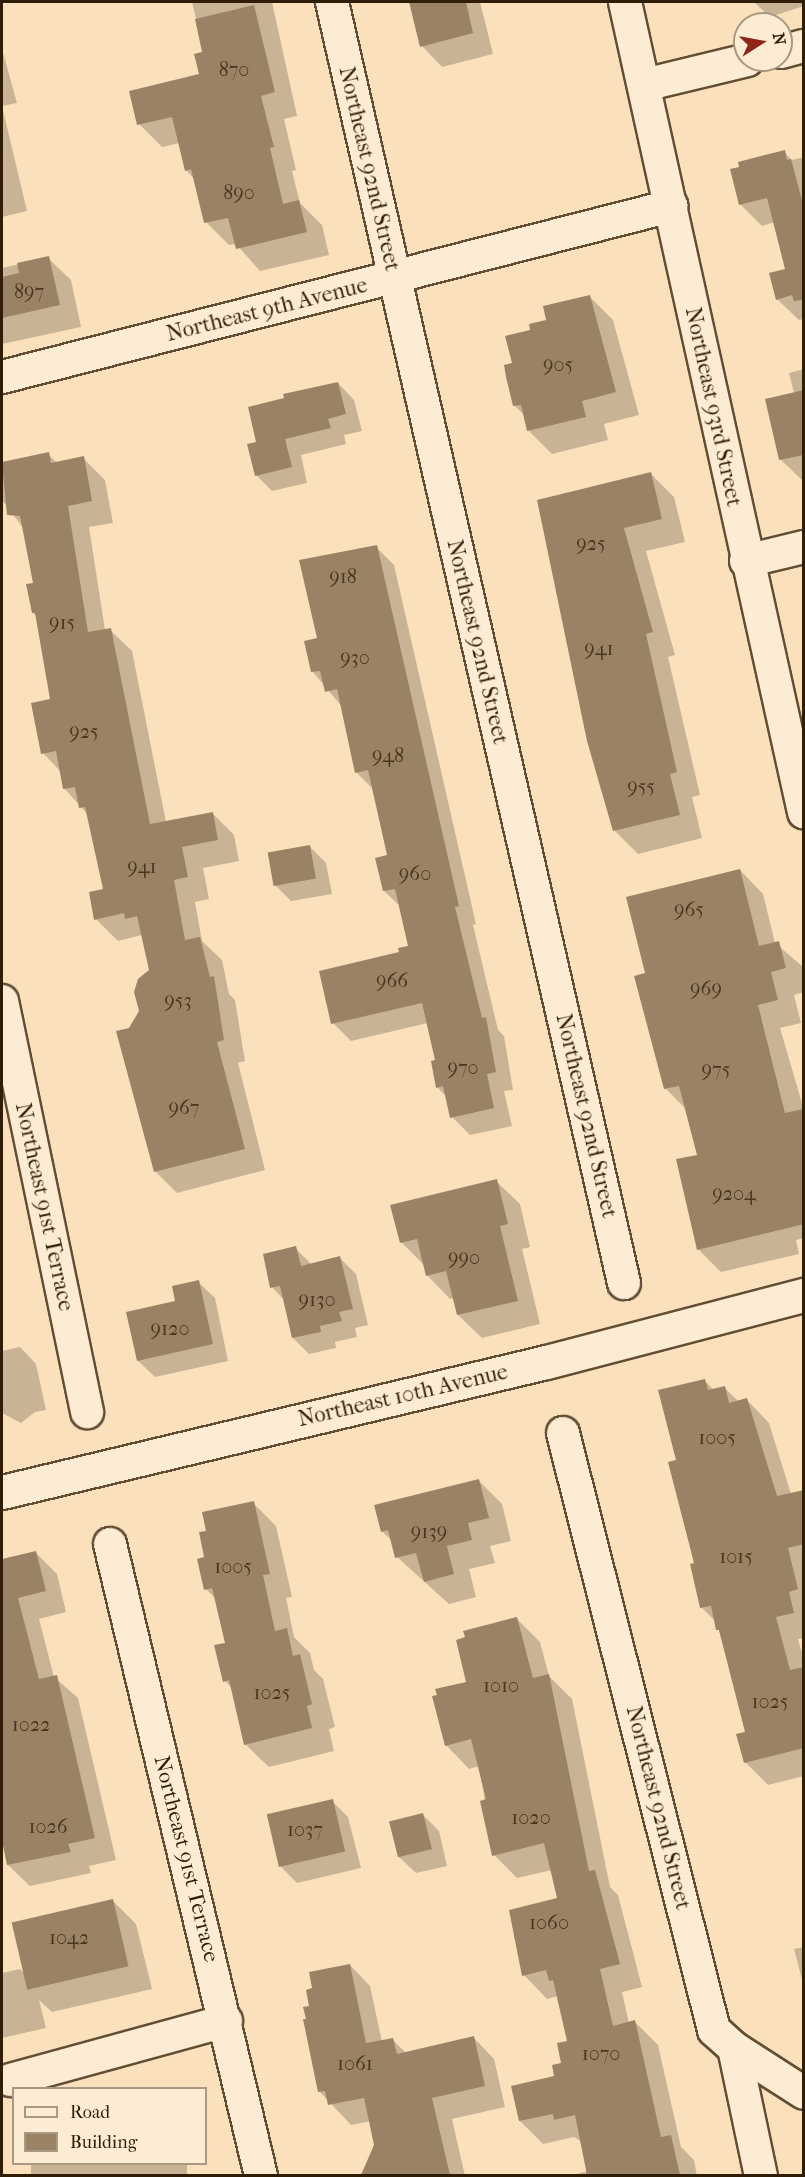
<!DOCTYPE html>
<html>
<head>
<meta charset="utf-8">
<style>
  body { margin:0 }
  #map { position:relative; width:805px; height:2177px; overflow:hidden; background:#fbe1bb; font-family:"IM FELL French Canon",serif }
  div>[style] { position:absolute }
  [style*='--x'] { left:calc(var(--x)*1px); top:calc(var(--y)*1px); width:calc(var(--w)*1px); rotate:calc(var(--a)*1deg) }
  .shadow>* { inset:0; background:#0003; transform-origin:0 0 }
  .building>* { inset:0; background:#9a8365; transform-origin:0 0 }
  .roads { filter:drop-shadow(2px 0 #634e35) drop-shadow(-2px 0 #634e35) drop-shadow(0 2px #634e35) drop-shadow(0 -2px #634e35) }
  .minor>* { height:32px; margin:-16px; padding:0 16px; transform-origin:16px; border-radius:16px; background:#fcecd3 }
  .tertiary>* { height:33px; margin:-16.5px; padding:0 16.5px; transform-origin:16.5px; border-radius:16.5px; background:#fcecd3 }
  span { translate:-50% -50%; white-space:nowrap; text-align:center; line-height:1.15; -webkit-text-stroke:4.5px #fcecd3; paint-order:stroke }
  .number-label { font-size:20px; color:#4a361f }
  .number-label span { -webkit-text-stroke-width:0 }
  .street-label { font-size:22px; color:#301d08 }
  .frame { position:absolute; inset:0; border:3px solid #301d08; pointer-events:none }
  .legend { position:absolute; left:12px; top:2087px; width:195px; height:78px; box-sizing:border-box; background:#fcecd3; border:2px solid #aa9982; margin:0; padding:8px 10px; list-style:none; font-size:18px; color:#301d08 }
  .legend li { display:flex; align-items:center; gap:12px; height:30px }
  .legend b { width:30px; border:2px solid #aa9982 }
  .north { position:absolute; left:733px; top:12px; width:60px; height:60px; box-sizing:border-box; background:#fcecd3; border:2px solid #aa9982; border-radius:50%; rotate:79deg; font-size:16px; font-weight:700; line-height:24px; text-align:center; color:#301d08 }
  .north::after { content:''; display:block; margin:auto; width:21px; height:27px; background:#8f2418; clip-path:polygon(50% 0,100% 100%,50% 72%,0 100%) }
</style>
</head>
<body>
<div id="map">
  <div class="shadow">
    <div style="clip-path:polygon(182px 2px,272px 2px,297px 116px,284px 119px,296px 170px,292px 171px,300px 203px,322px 225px,329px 255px,260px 271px,236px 244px,229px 245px,206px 222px,195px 180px,186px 170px,180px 143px,162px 147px,139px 124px,201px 75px,204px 53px,192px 2px)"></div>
    <div style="clip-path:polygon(410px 2px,480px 2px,493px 54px,442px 67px,422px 46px)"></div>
    <div style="clip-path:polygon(754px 2px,804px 2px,804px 6px,770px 17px)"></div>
    <div style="clip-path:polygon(2px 49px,17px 103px,2px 106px,27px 211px,2px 217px)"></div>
    <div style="clip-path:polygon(784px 152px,792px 160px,804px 157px,804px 319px,799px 320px,777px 299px,787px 270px,775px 222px,762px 226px,740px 204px)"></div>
    <div style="clip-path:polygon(48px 258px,71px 280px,81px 327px,2px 344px,2px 268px)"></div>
    <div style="clip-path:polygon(590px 297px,613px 320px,639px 415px,604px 424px,608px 440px,552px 454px,529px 431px,525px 416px,515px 406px,513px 364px,532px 331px)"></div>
    <div style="clip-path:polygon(804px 369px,804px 482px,781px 460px,766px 400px,794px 393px,789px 373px)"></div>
    <div style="clip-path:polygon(338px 383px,354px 400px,362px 431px,344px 435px,346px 444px,301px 455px,307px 483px,272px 491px,256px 475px,258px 443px)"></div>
    <div style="clip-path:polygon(48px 454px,57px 463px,83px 458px,105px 480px,113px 523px,89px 527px,105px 630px,110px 630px,132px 651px,166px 822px,212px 813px,234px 835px,239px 861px,203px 868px,209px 899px,195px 902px,202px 941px,222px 960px,229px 994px,235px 1000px,245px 1061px,238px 1063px,265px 1170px,177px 1193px,155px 1171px,130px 1029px,141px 1011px,150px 971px,142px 935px,118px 941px,96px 919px,105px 890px,89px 816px,64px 788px,61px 772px,43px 753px,52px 700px,38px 617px,33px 613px,34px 584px,24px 529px,2px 500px,2px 464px)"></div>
    <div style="clip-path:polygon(651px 474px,674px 497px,685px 542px,646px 551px,675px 655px,668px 657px,700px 795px,692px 797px,702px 838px,638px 854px,615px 831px,588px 740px,539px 501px)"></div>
    <div style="clip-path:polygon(376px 547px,394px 565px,476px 924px,473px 925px,498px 1030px,504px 1036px,513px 1090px,504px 1091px,512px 1126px,470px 1135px,452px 1117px,447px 1097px,437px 1087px,437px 1061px,428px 1023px,351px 1041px,333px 1023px,410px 947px,401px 907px,384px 891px,389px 856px,374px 790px,356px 772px,343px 708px,313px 672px,319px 639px)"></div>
    <div style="clip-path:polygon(310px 847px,326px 863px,332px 894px,291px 901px,275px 885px)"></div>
    <div style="clip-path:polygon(740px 870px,763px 894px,775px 943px,802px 966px,804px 973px,804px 992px,794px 995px,801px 1023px,780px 1028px,804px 1110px,804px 1238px,796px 1240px,799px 1254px,721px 1272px,698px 1249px,698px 1156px,687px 1110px,665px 1088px,647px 975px)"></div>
    <div style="clip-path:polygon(496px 1181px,520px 1204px,530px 1247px,522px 1249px,540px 1324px,482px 1338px,458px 1315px,454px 1298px,450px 1299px,427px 1275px,425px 1266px,401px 1242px)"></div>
    <div style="clip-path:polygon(295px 1248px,312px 1265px,340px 1258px,356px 1274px,368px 1325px,355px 1328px,357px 1337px,335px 1342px,336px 1348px,309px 1354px,293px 1338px,284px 1300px,272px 1287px)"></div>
    <div style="clip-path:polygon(198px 1282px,215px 1298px,228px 1361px,155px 1377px,138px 1361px,177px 1302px)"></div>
    <div style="clip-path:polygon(20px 1347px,36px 1364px,46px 1410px,35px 1412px,21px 1423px,2px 1413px,2px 1351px)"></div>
    <div style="clip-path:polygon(704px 1380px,714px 1390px,724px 1387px,739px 1402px,747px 1400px,769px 1423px,791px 1494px,804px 1491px,804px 1638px,798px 1639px,804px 1660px,804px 1776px,768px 1785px,745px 1762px,747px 1733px,717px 1623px,702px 1608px,678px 1461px)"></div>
    <div style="clip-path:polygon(479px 1481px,502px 1504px,511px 1541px,490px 1546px,495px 1563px,469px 1569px,476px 1597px,449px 1604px,397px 1557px,393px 1542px,382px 1531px)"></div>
    <div style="clip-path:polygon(253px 1503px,276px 1526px,292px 1597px,286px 1598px,294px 1637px,310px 1653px,314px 1670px,323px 1679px,335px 1727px,329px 1729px,334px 1751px,269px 1767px,245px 1744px,232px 1688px,225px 1681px,226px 1644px,216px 1599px,206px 1589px,208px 1532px)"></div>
    <div style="clip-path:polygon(36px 1553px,57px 1574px,66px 1612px,39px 1619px,54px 1677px,78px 1698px,116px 1860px,89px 1866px,91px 1873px,30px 1886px,8px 1865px,2px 1833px,2px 1561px)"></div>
    <div style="clip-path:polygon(517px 1619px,540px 1642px,549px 1676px,572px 1699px,610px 1887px,618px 1895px,642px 1987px,622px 1992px,629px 2023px,635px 2022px,658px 2045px,681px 2147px,694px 2160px,697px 2176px,571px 2176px,587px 2171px,582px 2142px,574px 2137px,543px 2144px,520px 2121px,556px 2078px,569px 2042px,558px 1996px,547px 1999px,524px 1975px,514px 1936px,559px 1899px,552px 1870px,517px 1878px,494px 1855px,479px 1766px,469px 1769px,446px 1745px,468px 1683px)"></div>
    <div style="clip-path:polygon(332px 1801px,348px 1817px,361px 1868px,297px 1883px,281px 1867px)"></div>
    <div style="clip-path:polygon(422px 1814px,439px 1831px,447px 1866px,416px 1873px,399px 1857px)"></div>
    <div style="clip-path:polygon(113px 1901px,136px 1924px,152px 1989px,52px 2012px,39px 2000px,46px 2028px,2px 2038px,2px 1973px,20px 1969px,25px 1974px)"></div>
    <div style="clip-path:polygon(804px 1947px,804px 1987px,794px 1949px)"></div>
    <div style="clip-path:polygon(350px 1965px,370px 1986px,382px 2042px,393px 2040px,407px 2054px,474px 2038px,494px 2059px,505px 2107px,452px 2119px,465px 2176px,353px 2176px,363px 2173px,376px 2145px,371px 2121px,351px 2125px,319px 2091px,308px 2020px,314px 1989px)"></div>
    <div style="left:31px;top:2164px;width:156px;height:17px"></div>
  </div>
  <div class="building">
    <div style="clip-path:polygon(409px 2px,466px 2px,473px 33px,420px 47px)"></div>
    <div style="clip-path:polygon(254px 5px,275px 92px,261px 96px,274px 147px,270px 148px,283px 204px,299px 200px,307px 232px,236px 249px,228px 218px,204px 223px,191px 169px,185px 171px,172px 117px,137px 125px,129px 91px,199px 74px,194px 54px,202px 52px,195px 19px)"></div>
    <div style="clip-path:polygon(785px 150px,787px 160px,791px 159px,804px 208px,804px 300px,794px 301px,792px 295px,776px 300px,769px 273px,785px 269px,767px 198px,739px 205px,730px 169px,739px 167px,738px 162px)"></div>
    <div style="clip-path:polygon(49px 256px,60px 305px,2px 318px,2px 277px,19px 273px,17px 263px)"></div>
    <div style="clip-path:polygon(590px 295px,616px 392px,582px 401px,586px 417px,527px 431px,521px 405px,513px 406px,506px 377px,504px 365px,512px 363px,505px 336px,530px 330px,529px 324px,546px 320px,543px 306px)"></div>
    <div style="clip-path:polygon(338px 382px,346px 414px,328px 419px,331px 428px,285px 439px,292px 467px,255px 476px,247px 444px,256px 442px,248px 407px,284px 398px,283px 394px)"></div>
    <div style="clip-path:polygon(804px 390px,804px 455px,779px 460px,765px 399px)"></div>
    <div style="clip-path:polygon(49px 452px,51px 463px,84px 456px,92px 501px,68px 506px,88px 632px,111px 628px,150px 824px,213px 812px,218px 840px,182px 847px,188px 877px,174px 880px,185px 940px,200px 937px,210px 977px,214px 976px,224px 1040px,217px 1042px,245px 1149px,154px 1172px,116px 1031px,129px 1028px,139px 1011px,134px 992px,138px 979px,149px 970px,137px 916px,125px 919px,124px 913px,94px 920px,89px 892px,103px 889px,85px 807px,79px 808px,75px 787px,63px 789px,56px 751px,41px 754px,31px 703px,50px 699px,35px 613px,32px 613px,26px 584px,33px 583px,20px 516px,7px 515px,2px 462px)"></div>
    <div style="clip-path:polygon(651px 472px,662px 519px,624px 528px,653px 632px,646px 634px,677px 772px,670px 774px,680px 815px,613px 831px,587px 741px,537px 500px)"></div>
    <div style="clip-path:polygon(377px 545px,459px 906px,455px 907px,482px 1018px,486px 1017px,496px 1072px,487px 1074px,494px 1108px,450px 1118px,443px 1086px,436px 1088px,431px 1061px,435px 1060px,422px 1003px,331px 1024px,319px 971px,399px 952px,398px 948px,408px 946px,395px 889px,383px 891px,375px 858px,387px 855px,368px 770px,355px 773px,337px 689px,325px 692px,320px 671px,311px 672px,304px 641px,317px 638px,299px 560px)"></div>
    <div style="left:310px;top:845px;width:34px;height:43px;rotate:80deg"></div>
    <div style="clip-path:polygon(740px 869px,759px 946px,779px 941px,786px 968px,771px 972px,778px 1000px,758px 1005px,785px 1113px,804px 1109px,804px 1224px,697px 1250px,676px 1159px,697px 1155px,679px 1086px,664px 1089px,634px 976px,645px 973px,626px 897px)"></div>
    <div style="clip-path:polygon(497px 1179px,508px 1224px,500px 1226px,518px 1301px,457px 1315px,446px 1271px,426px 1276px,417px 1239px,400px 1243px,390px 1205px)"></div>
    <div style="clip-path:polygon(296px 1246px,301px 1266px,340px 1256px,353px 1309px,339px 1312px,342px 1321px,320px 1326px,321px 1332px,292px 1338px,280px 1286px,270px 1288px,263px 1254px)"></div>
    <div style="clip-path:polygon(199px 1280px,213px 1344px,137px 1361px,126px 1312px,175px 1301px,172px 1286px)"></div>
    <div style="clip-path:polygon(705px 1379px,708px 1390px,725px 1386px,729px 1403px,747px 1398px,777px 1496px,804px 1490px,804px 1544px,788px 1548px,798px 1589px,789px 1592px,794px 1613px,776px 1617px,790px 1670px,804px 1667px,804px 1748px,744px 1763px,736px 1734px,745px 1732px,719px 1630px,716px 1630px,711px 1606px,700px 1608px,690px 1564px,694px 1563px,668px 1462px,676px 1460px,658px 1390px)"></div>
    <div style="clip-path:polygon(479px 1479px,489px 1518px,468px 1523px,472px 1540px,447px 1546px,454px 1574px,424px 1582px,416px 1553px,395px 1558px,388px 1530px,381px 1532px,374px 1505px)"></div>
    <div style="clip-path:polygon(254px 1501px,270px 1574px,263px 1575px,275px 1631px,287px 1628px,293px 1656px,300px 1654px,312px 1704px,307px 1706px,312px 1728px,244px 1745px,229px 1680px,223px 1682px,214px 1645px,225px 1643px,212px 1588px,204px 1590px,197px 1559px,204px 1557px,199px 1532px,206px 1531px,202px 1512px)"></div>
    <div style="clip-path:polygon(36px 1551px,46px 1591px,18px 1598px,39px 1679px,57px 1675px,95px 1838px,68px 1844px,71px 1852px,7px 1865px,2px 1841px,2px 1559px)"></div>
    <div style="clip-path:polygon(517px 1617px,533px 1678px,549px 1674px,589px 1871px,595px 1870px,620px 1964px,600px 1969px,613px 2026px,635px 2020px,661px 2137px,671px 2135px,680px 2175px,587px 2175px,575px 2115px,554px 2120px,553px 2114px,519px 2121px,511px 2086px,554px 2076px,552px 2065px,561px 2063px,557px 2043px,567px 2041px,553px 1980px,549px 1981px,546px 1970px,522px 1976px,509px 1910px,557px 1898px,544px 1843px,492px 1856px,480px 1801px,486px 1799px,471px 1739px,445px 1746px,432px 1696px,437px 1695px,435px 1689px,466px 1682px,456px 1640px,465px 1637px,463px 1631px)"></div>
    <div style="left:333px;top:1799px;width:54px;height:68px;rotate:77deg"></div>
    <div style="left:423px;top:1813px;width:37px;height:35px;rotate:76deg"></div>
    <div style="left:113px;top:1899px;width:69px;height:104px;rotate:77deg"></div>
    <div style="clip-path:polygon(350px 1964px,366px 2043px,393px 2038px,397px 2054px,474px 2036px,485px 2086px,432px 2098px,450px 2175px,361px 2175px,374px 2145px,364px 2098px,328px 2105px,325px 2091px,318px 2092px,303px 2019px,306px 2019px,303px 2007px,309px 2006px,306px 1990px,312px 1988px,309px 1972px)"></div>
  </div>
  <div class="roads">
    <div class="minor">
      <div style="--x:332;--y:2;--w:1314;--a:77.16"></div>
      <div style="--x:625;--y:2;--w:830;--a:77.54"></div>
      <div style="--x:781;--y:52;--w:24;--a:-15"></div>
      <div style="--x:644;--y:85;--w:106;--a:-13.6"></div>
      <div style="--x:2;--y:377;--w:691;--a:-14.34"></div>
      <div style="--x:746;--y:561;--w:60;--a:-13.6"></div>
      <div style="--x:2;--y:1001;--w:420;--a:78.3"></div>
      <div style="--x:563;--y:1433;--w:616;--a:75.81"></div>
      <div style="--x:714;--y:2030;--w:27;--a:42"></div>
      <div style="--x:734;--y:2048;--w:83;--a:32.7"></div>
      <div style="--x:110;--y:1544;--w:650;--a:76.56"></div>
      <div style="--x:734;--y:2048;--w:131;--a:78.1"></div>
      <div style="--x:10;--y:2080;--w:224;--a:-15.3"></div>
    </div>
    <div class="tertiary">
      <div style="--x:2;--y:1492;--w:559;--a:-13.44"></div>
      <div style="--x:546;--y:1362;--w:267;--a:-14.6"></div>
    </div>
  </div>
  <div class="number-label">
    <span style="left:234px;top:69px">870</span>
    <span style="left:239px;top:192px">890</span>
    <span style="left:29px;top:291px">897</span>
    <span style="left:558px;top:364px">905</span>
    <span style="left:591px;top:543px">925</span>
    <span style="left:343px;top:576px">918</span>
    <span style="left:62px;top:622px">915</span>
    <span style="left:599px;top:648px">941</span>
    <span style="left:355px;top:657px">930</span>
    <span style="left:84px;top:731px">925</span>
    <span style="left:388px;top:755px">948</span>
    <span style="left:641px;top:786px">955</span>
    <span style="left:142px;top:866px">941</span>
    <span style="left:415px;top:873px">960</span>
    <span style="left:689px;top:909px">965</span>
    <span style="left:392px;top:980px">966</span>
    <span style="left:706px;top:988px">969</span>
    <span style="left:178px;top:1000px">953</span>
    <span style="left:463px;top:1067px">970</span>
    <span style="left:716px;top:1069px">975</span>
    <span style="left:184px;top:1107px">967</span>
    <span style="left:734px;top:1193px">9204</span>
    <span style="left:464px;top:1257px">990</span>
    <span style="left:317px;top:1299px">9130</span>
    <span style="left:170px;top:1328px">9120</span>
    <span style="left:717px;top:1437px">1005</span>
    <span style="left:429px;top:1531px">9139</span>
    <span style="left:736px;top:1556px">1015</span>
    <span style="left:233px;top:1566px">1005</span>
    <span style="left:501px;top:1685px">1010</span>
    <span style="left:272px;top:1692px">1025</span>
    <span style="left:770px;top:1701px">1025</span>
    <span style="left:31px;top:1724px">1022</span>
    <span style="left:531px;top:1817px">1020</span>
    <span style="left:48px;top:1826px">1026</span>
    <span style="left:305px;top:1829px">1037</span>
    <span style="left:549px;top:1922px">1060</span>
    <span style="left:69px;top:1937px">1042</span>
    <span style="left:601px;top:2053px">1070</span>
    <span style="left:355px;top:2063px">1061</span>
  </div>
  <div class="street-label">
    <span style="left:369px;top:169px;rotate:77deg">Northeast 92nd Street</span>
    <span style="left:267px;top:310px;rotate:-14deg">Northeast 9th Avenue</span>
    <span style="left:713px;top:407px;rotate:78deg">Northeast 93rd Street</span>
    <span style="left:477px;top:642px;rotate:77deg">Northeast 92nd Street</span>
    <span style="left:586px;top:1116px;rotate:77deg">Northeast 92nd Street</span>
    <span style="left:44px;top:1207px;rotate:78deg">Northeast 91st Terrace</span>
    <span style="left:403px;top:1396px;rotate:-13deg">Northeast 10th Avenue</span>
    <span style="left:658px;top:1808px;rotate:76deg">Northeast 92nd Street</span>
    <span style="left:186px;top:1859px;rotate:76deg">Northeast 91st Terrace</span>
  </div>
  <div class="frame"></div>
  <ul class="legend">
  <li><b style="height:8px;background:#fcecd3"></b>Road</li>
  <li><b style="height:16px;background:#9a8365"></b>Building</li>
  </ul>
  <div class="north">N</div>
</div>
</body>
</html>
